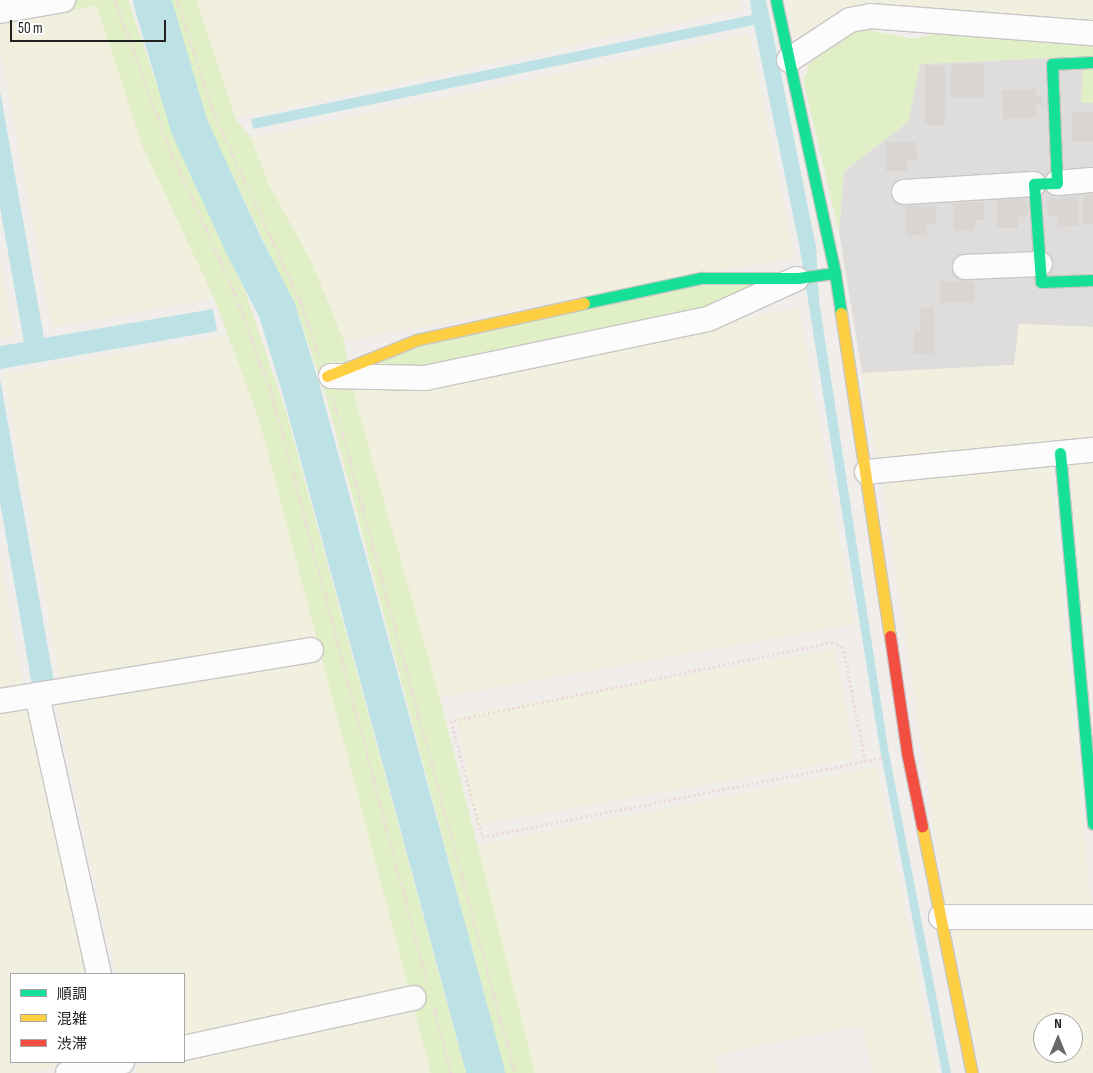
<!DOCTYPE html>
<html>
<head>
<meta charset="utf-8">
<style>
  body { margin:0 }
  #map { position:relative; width:1093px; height:1073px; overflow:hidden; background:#f0edea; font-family:"Sofia Sans Condensed","Noto Sans JP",sans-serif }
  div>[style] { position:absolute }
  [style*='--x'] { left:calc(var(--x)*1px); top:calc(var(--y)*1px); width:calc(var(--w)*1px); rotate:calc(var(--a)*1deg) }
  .residential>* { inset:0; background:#dfdddb }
  .farmland>* { inset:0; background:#f1efdd; transform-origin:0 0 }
  .grass>* { inset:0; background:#e1efc7 }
  .water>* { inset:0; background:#bce2e5 }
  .river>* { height:38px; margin:-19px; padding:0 19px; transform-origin:19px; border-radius:19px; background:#bce2e5 }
  .building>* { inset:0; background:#d8d5d3; transform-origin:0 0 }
  .path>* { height:3px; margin-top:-1.5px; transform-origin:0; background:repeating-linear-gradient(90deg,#eddadb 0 2.5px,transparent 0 5px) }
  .roads { filter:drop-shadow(1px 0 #c8c7c6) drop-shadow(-1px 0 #c8c7c6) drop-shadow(0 1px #c8c7c6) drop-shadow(0 -1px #c8c7c6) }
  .street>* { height:24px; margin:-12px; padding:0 12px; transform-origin:12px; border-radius:12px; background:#fdfcfc }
  .fast>* { height:11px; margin:-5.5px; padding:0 5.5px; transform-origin:5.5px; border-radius:5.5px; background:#16e098 }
  .slow>* { height:11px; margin:-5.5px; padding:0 5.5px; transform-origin:5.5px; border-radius:5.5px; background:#ffcf43 }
  .jam>* { height:11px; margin:-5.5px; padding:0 5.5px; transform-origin:5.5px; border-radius:5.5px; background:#f24e42 }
  span { translate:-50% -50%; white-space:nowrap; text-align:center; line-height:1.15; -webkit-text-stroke:4px #fff; paint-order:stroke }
  .legend { position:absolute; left:10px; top:973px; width:175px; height:90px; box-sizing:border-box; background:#fff; border:1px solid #a6a6a6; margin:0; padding:6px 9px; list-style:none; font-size:15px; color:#212121 }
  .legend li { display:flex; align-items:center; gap:10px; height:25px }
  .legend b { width:25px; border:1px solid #a6a6a6 }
  .north { position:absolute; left:1033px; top:1013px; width:50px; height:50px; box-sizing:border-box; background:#fff; border:1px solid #a6a6a6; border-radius:50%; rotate:0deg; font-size:14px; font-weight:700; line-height:20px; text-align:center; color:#212121 }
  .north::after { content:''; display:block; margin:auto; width:18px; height:22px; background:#696867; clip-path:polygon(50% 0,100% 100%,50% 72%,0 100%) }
  .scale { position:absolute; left:10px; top:20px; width:156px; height:22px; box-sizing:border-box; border:2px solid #212121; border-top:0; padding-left:6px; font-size:15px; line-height:18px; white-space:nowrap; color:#212121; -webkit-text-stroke:4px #fff; paint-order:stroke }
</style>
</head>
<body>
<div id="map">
  <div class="residential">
    <div style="clip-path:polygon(1093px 56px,1093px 327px,1019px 324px,1014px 365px,862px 373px,839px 232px,844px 171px,908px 122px,920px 64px)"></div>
  </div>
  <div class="farmland">
    <div style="clip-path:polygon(196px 0,740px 0,742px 9px,235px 118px)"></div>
    <div style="clip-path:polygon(787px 0,1093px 0,1093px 24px,867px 8px,794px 37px)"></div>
    <div style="clip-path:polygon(97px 6px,142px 145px,214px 298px,52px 328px,0 46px,0 21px)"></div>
    <div style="clip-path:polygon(749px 34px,795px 257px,344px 341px,311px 261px,268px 183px,251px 138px)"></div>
    <div style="clip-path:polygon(0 259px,14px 336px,0 338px)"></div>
    <div style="left:799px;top:308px;width:321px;height:453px;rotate:80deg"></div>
    <div style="clip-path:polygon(1019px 324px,1093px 327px,1093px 443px,877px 462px,862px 373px,1014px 365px)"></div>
    <div style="clip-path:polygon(227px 335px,259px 419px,317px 639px,60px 681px,4px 374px)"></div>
    <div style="clip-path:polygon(1093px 459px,1093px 616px,1082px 616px,1069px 460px)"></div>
    <div style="clip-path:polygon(1050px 463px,1091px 907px,946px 906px,882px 479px)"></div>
    <div style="clip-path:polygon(0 551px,23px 687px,0 691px)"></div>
    <div style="left:835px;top:649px;width:111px;height:384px;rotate:80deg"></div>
    <div style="clip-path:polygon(321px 654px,410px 991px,184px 1039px,184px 974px,116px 974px,55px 698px)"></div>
    <div style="clip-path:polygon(30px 705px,92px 974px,11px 974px,11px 1062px,82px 1062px,27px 1073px,0 1073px,0 711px)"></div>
    <div style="clip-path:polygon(877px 767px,937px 1073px,873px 1073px,862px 1025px,715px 1055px,718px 1073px,535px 1073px,477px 845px)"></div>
    <div style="clip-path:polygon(evenodd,951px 924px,1093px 924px,1093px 1073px,981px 1073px,951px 924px,1043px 1023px,1073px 1023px,1073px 1053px,1043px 1053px,1043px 1023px)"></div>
    <div style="clip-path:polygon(414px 1006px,431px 1073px,138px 1073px,136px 1067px,158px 1062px,184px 1062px,184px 1056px)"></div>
  </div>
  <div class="grass">
    <div style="clip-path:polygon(69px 0,128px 0,178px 147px,243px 286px,284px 405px,466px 1073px,431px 1073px,259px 419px,214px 298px,142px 145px,97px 6px,71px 10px)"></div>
    <div style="clip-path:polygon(168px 0,196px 0,235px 118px,251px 138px,268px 183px,311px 261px,344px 341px,356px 402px,443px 710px,535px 1073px,505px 1073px,324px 389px,297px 311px,210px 128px)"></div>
    <div style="clip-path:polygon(853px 27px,913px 39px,961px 28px,1093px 41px,1093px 56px,920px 64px,908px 122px,844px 171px,839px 232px,803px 80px,816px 49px)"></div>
    <div style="clip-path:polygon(1083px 67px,1093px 67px,1093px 103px,1081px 103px)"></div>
    <div style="clip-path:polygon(703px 284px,757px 285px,707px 310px,429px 371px,362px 372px,420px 344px)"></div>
  </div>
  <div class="water">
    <div style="clip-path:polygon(750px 0,766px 0,816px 247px,819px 301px,888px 748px,951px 1073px,942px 1073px,880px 749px,799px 244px,754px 25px,253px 129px,251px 119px,752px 15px)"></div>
    <div style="clip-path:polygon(0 91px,44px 338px,213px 309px,217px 331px,0 369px,0 346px,24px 342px,0 207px)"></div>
    <div style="clip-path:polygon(0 379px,54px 682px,32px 685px,0 502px)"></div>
  </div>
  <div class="river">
    <div style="--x:152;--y:0;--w:131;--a:73.6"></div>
    <div style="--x:189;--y:126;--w:128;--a:65.4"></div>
    <div style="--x:242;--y:242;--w:76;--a:62.8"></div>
    <div style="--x:277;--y:310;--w:83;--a:73.1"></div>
    <div style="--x:301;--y:389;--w:709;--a:74.87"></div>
  </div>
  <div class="building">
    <div style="left:984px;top:64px;width:33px;height:33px;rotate:90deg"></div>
    <div style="left:925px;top:65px;width:20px;height:60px"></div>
    <div style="clip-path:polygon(1035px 89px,1036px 97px,1043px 97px,1043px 105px,1036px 105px,1036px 118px,1003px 119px,1002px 90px)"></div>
    <div style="left:1093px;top:112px;width:29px;height:21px;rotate:90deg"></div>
    <div style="clip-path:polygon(886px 142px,916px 142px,917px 160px,907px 160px,907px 171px,886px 171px)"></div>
    <div style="left:1083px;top:195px;width:10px;height:29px"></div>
    <div style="clip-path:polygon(1078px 197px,1079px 226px,1057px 227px,1057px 216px,1048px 216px,1047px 198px)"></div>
    <div style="clip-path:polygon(997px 199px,1027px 199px,1028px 217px,1018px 217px,1018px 228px,997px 228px)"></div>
    <div style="clip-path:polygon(984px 202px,984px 220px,975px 220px,975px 231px,954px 231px,953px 203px)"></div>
    <div style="clip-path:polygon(905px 206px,936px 206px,936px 224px,927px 224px,927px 235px,906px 235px)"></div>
    <div style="left:940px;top:281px;width:35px;height:22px"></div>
    <div style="clip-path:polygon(921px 308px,934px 308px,934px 355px,914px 354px,914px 332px,920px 332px)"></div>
  </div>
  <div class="path">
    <div style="--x:115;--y:0;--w:151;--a:69.9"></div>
    <div style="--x:167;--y:142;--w:167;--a:65.9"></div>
    <div style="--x:235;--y:294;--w:107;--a:69.7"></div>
    <div style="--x:272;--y:394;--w:607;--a:75.21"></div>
    <div style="--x:177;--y:0;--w:124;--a:71.7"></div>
    <div style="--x:216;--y:118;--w:201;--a:65.3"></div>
    <div style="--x:300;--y:301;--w:56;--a:70.3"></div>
    <div style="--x:333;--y:398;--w:699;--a:74.91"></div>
    <div style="--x:865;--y:761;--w:116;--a:-100.9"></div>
    <div style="--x:843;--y:647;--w:11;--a:-153"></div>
    <div style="--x:833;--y:642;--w:390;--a:168.3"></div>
    <div style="--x:451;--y:721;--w:120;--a:75"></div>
    <div style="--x:482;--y:837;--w:411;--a:-11.2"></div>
    <div style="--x:434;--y:1008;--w:67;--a:75.3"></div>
  </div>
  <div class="roads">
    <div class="street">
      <div style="--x:0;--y:11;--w:64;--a:-9.9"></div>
      <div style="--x:789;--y:60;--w:73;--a:-33.3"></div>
      <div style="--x:850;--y:20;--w:20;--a:-11"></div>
      <div style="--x:870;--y:16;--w:224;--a:4.4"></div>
      <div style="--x:1057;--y:183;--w:35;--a:-5"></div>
      <div style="--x:904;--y:192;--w:130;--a:-3.5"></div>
      <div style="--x:965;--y:267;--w:75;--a:-2.3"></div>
      <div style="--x:331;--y:376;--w:94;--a:1.2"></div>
      <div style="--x:425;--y:378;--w:289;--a:-11.8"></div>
      <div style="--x:708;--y:319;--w:97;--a:-24.4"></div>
      <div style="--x:867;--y:472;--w:227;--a:-5.6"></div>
      <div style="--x:37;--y:695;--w:286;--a:77.5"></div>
      <div style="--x:0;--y:701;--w:315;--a:-9.3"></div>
      <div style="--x:941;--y:917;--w:152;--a:0"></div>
      <div style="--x:184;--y:1048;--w:235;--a:-12.3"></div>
      <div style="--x:68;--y:1073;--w:55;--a:-11.5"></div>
    </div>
    <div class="fast">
      <div style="--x:776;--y:0;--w:279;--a:77.8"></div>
      <div style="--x:835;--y:273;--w:40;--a:81.5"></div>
      <div style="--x:1093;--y:62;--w:41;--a:177.2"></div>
      <div style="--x:1052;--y:64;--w:119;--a:87.6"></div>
      <div style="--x:1057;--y:183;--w:23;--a:178"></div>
      <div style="--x:1034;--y:184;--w:98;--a:85.9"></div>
      <div style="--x:1041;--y:282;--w:52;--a:-2.2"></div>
      <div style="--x:584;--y:303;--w:120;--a:-12.1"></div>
      <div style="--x:701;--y:278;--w:97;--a:0"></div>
      <div style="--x:798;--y:278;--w:37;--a:-8"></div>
      <div style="--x:1060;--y:453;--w:372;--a:84.9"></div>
    </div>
    <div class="slow">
      <div style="--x:841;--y:313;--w:327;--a:81.4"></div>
      <div style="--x:327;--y:376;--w:96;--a:-22"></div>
      <div style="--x:416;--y:340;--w:172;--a:-12.4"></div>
      <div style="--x:922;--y:826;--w:252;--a:78.6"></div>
    </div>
    <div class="jam">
      <div style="--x:890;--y:636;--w:118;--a:81.7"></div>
      <div style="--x:907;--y:753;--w:75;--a:78.4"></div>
    </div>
  </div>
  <ul class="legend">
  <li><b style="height:6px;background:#16e098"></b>順調</li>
  <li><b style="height:6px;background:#ffcf43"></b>混雑</li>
  <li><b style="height:6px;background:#f24e42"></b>渋滞</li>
  </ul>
  <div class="north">N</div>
  <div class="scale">50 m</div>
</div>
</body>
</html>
